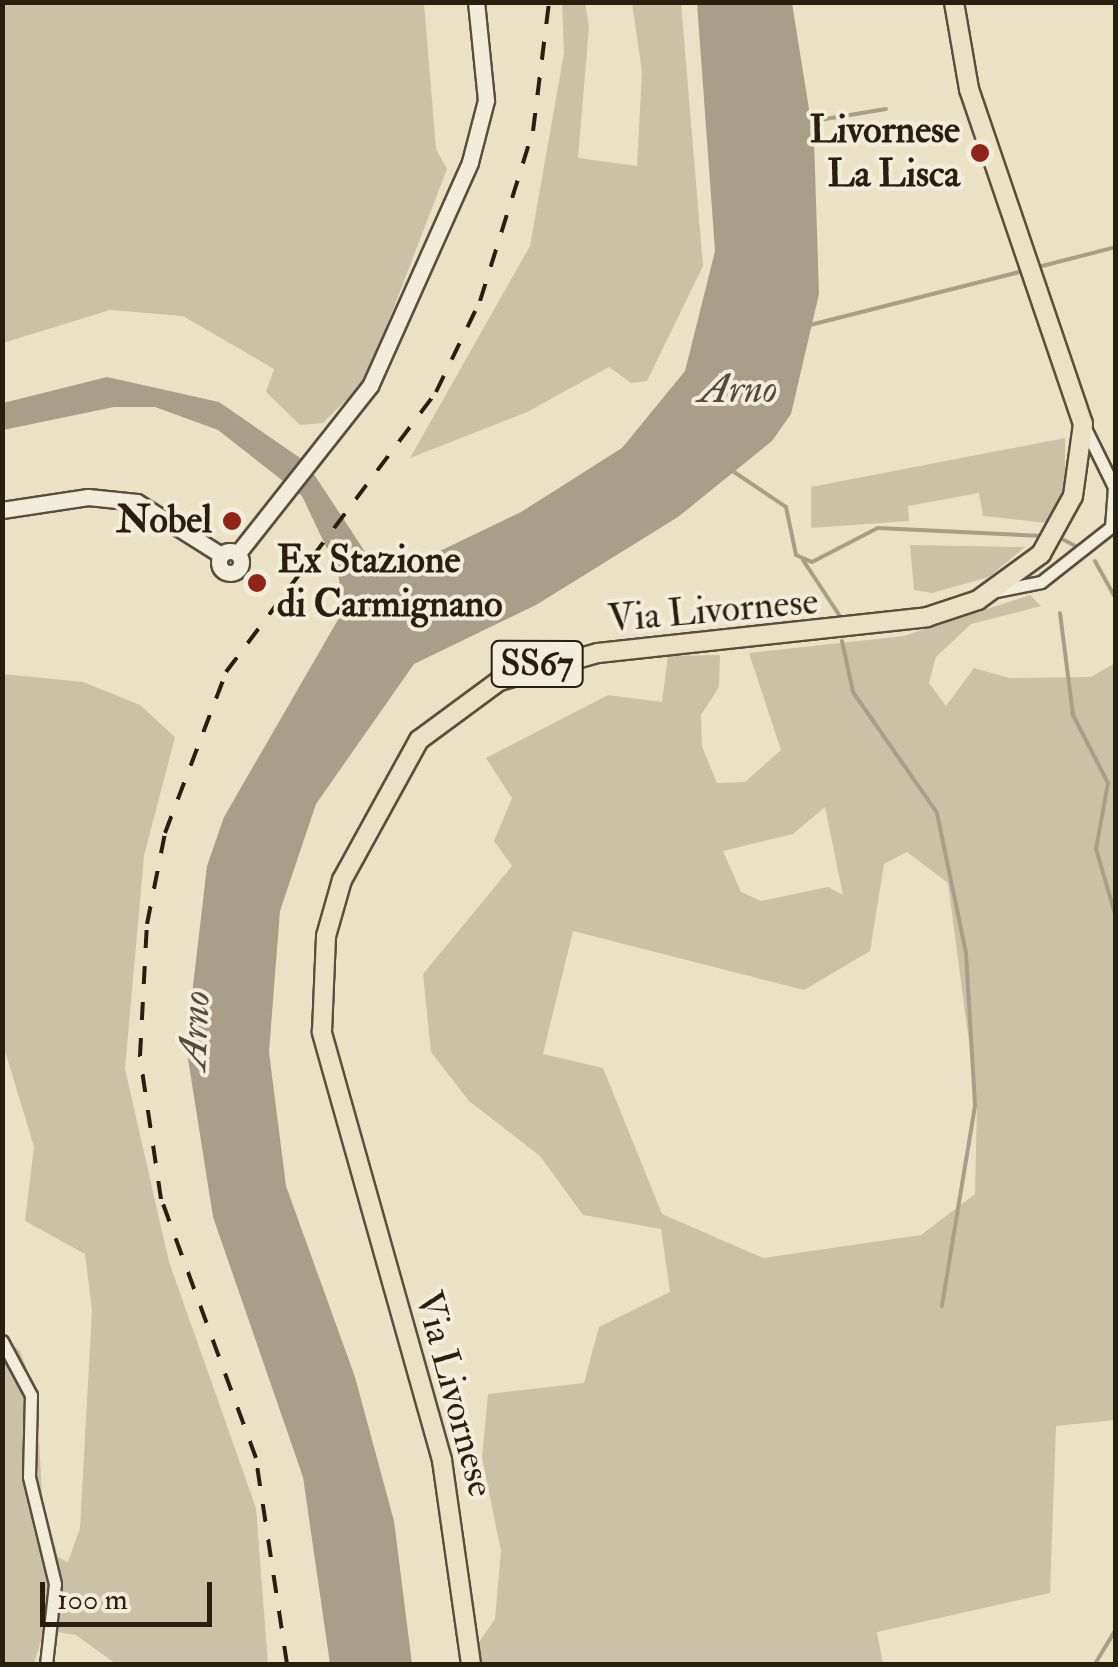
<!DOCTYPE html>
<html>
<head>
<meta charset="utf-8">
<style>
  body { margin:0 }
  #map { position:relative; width:1118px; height:1667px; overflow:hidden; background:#ebe2c6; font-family:"IM FELL Double Pica",serif }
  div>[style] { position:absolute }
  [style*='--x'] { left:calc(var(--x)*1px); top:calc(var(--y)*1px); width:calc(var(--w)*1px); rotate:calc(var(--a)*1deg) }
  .green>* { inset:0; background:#cac1a7 }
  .water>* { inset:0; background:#a99f88 }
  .stream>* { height:4px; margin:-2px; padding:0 2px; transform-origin:2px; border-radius:2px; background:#a99f88 }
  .roads { filter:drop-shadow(2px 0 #5a4f3d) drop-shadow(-2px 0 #5a4f3d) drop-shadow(0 2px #5a4f3d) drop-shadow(0 -2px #5a4f3d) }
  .street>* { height:11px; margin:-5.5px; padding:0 5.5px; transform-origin:5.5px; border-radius:5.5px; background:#f2ecda }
  .secondary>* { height:15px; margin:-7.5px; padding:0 7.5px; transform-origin:7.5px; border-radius:7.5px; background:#f2ecda }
  .secondary>.ring { margin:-7.5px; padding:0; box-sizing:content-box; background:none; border:15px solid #f2ecda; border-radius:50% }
  .primary>* { height:18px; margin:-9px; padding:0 9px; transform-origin:9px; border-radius:9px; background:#ebe2c6 }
  .rail>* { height:4px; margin-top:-2px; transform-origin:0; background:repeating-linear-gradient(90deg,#2a1e0f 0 18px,transparent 0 36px) }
  .dots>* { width:28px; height:28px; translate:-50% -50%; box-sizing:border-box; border:5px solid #f2ecda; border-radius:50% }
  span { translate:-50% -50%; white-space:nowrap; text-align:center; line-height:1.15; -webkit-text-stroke:8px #f2ecda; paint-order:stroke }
  .shield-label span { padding:2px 8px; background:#f2ecda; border:2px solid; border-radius:8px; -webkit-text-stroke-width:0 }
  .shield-label { font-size:35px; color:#2a1e0f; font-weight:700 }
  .poi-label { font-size:38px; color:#2a1e0f; font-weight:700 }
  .right { translate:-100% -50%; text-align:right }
  .left { translate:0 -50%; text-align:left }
  .street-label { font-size:38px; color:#2a1e0f }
  .water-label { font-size:40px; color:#564b39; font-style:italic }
  .frame { position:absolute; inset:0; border:5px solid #2a1e0f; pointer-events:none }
  .scale { position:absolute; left:40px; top:1582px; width:172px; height:45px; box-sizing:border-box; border:5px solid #2a1e0f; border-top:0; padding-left:12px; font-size:30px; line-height:35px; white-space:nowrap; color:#2a1e0f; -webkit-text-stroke:8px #f2ecda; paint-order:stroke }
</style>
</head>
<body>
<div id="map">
  <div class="green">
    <div style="clip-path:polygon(3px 3px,424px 3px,436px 149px,447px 169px,366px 380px,323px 423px,300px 425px,266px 392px,274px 369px,183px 316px,110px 310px,3px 343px)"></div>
    <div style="clip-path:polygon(562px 3px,585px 3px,589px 27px,578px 158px,637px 166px,642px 72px,632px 3px,681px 3px,703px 266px,647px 381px,631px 383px,609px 367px,527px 412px,410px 458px,530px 246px,564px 53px)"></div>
    <div style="clip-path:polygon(1065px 438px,1065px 485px,1047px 523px,983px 516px,979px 493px,908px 506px,909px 521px,811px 528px,811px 487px)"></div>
    <div style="clip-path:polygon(910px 545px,1025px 547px,989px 577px,932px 593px,914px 590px)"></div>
    <div style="clip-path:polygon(evenodd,1030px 595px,1041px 606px,971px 624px,936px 657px,929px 683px,946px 706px,974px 668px,1009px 678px,1091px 677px,1115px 663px,1115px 1420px,1056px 1426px,1050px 1593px,877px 1632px,883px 1664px,478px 1664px,477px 1645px,495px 1619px,501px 1551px,482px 1458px,488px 1394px,584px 1383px,599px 1327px,670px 1292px,661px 1229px,583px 1215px,540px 1156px,469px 1101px,431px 1052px,423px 974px,512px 866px,494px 841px,512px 798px,486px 758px,608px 695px,662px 702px,668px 656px,720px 655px,719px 687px,701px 715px,702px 747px,717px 783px,745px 782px,781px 750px,749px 653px,904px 636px,1030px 595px,825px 807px,843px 895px,828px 887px,761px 901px,741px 892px,723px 851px,793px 834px,825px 807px,1030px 595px,907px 852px,948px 883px,977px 1103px,975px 1194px,921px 1235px,763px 1258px,662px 1214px,603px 1068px,543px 1054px,573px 931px,804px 990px,870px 951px,884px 864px,907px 852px)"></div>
    <div style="clip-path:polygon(3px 674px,83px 682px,140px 705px,175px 737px,144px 856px,125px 1069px,169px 1262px,256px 1508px,268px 1664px,116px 1664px,76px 1635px,44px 1630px,34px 1664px,3px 1664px,2px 1335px,20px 1351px,37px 1397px,42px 1497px,58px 1557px,68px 1562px,80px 1528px,92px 1310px,85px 1254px,25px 1221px,34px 1147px,2px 1041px)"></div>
  </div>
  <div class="water">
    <div style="clip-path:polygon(697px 3px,792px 3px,814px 140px,819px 294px,791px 414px,772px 441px,678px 517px,536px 605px,414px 664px,316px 804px,280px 911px,269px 1052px,286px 1186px,355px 1377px,394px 1521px,412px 1664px,330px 1664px,303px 1477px,213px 1217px,186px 1046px,207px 866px,224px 817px,343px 611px,338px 572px,302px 496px,218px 430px,155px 407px,114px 407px,3px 430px,3px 403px,107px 377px,219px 402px,306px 462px,377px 570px,390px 575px,521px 512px,622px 448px,685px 371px,715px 251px)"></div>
  </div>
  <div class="stream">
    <div style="--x:807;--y:122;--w:80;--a:-9.3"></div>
    <div style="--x:1038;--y:267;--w:81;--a:-14.4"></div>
    <div style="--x:810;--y:325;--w:221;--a:-14.2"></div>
    <div style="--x:734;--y:472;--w:63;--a:33.9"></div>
    <div style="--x:786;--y:507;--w:49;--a:78.2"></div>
    <div style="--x:796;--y:555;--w:17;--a:24"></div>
    <div style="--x:812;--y:562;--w:74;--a:-27.3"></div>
    <div style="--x:878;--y:528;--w:166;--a:2.8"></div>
    <div style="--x:1064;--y:540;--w:17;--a:28"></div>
    <div style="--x:803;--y:560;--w:73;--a:56.7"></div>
    <div style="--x:1095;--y:561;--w:43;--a:61.1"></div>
    <div style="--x:1060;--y:613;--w:103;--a:82.7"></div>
    <div style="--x:1073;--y:715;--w:76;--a:62.8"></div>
    <div style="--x:1108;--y:783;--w:67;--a:100.3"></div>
    <div style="--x:1096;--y:849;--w:71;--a:73.6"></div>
    <div style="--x:842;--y:641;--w:52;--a:77.8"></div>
    <div style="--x:853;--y:692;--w:147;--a:55.2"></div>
    <div style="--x:937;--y:813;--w:143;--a:78.3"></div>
    <div style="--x:966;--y:953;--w:153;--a:86.6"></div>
    <div style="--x:975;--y:1106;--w:203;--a:99.4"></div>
    <div style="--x:1116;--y:1060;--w:147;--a:90"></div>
    <div style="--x:1095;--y:1664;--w:41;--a:-59"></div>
  </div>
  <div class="roads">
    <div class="street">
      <div style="--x:996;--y:591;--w:46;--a:-11.3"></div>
      <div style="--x:1041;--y:582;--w:89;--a:-38.2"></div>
      <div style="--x:1111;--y:527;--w:40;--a:-85.7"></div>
      <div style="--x:1114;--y:487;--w:70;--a:-116.2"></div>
      <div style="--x:2;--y:1341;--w:61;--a:61.8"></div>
      <div style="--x:31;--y:1395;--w:82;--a:91.4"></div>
      <div style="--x:29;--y:1477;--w:110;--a:76.3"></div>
      <div style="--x:55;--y:1584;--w:81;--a:96.4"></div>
    </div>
    <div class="secondary">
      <div style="--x:2;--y:510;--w:87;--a:-8.6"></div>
      <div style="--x:88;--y:497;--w:49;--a:5.8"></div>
      <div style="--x:137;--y:502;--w:99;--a:32.2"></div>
      <div class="ring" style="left:219px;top:551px;width:7px;height:7px"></div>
      <div style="--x:238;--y:553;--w:213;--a:-51.7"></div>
      <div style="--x:370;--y:386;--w:245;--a:-65.9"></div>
      <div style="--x:470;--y:162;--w:64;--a:-75.5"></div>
      <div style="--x:486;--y:100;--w:99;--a:-95.8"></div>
    </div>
    <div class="primary">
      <div style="--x:471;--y:1664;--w:206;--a:-98.1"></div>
      <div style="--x:442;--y:1460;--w:445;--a:-105.7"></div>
      <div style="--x:322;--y:1032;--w:96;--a:-87.6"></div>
      <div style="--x:326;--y:936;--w:58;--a:-74.1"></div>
      <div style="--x:342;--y:880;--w:160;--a:-61.2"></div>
      <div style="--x:419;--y:740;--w:99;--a:-36.4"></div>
      <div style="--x:499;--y:681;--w:103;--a:-15.8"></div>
      <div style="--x:598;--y:653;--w:331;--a:-6.2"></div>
      <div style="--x:927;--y:617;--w:54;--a:-18.4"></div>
      <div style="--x:978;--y:600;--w:78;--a:-36.1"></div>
      <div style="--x:1041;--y:554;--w:66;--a:-61.1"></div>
      <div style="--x:1073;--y:496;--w:73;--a:-82.1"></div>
      <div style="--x:1083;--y:424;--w:354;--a:-108.8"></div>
      <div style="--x:969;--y:89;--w:88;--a:-99.8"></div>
    </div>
  </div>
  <div class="rail">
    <div style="--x:287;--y:1664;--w:208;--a:-98.6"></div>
    <div style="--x:256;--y:1458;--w:276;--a:-110.1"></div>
    <div style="--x:161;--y:1199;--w:145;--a:-98.4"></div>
    <div style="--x:140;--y:1056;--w:132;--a:-87"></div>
    <div style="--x:147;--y:924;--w:93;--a:-78.8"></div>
    <div style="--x:165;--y:833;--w:172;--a:-69.2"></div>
    <div style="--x:226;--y:672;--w:350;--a:-53.1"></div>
    <div style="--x:436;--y:392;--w:101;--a:-64.2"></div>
    <div style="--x:480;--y:301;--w:178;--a:-72.7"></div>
    <div style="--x:533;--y:131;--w:130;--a:-82.9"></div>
  </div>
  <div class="dots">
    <div style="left:980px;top:153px;background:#8f2418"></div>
    <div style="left:232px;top:521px;background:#8f2418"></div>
    <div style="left:257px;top:583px;background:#8f2418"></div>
  </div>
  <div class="shield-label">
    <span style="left:537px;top:664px">SS67</span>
  </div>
  <div class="poi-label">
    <span class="right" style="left:960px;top:153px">Livornese<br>La Lisca</span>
    <span class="right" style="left:212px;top:521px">Nobel</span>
    <span class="left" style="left:277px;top:583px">Ex Stazione<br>di Carmignano</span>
  </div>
  <div class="street-label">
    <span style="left:713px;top:611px;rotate:-5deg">Via Livornese</span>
    <span style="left:454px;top:1394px;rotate:75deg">Via Livornese</span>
  </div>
  <div class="water-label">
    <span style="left:738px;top:390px">Arno</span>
    <span style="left:195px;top:1030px;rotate:-87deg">Arno</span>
  </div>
  <div class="frame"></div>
  <div class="scale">100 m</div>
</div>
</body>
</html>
